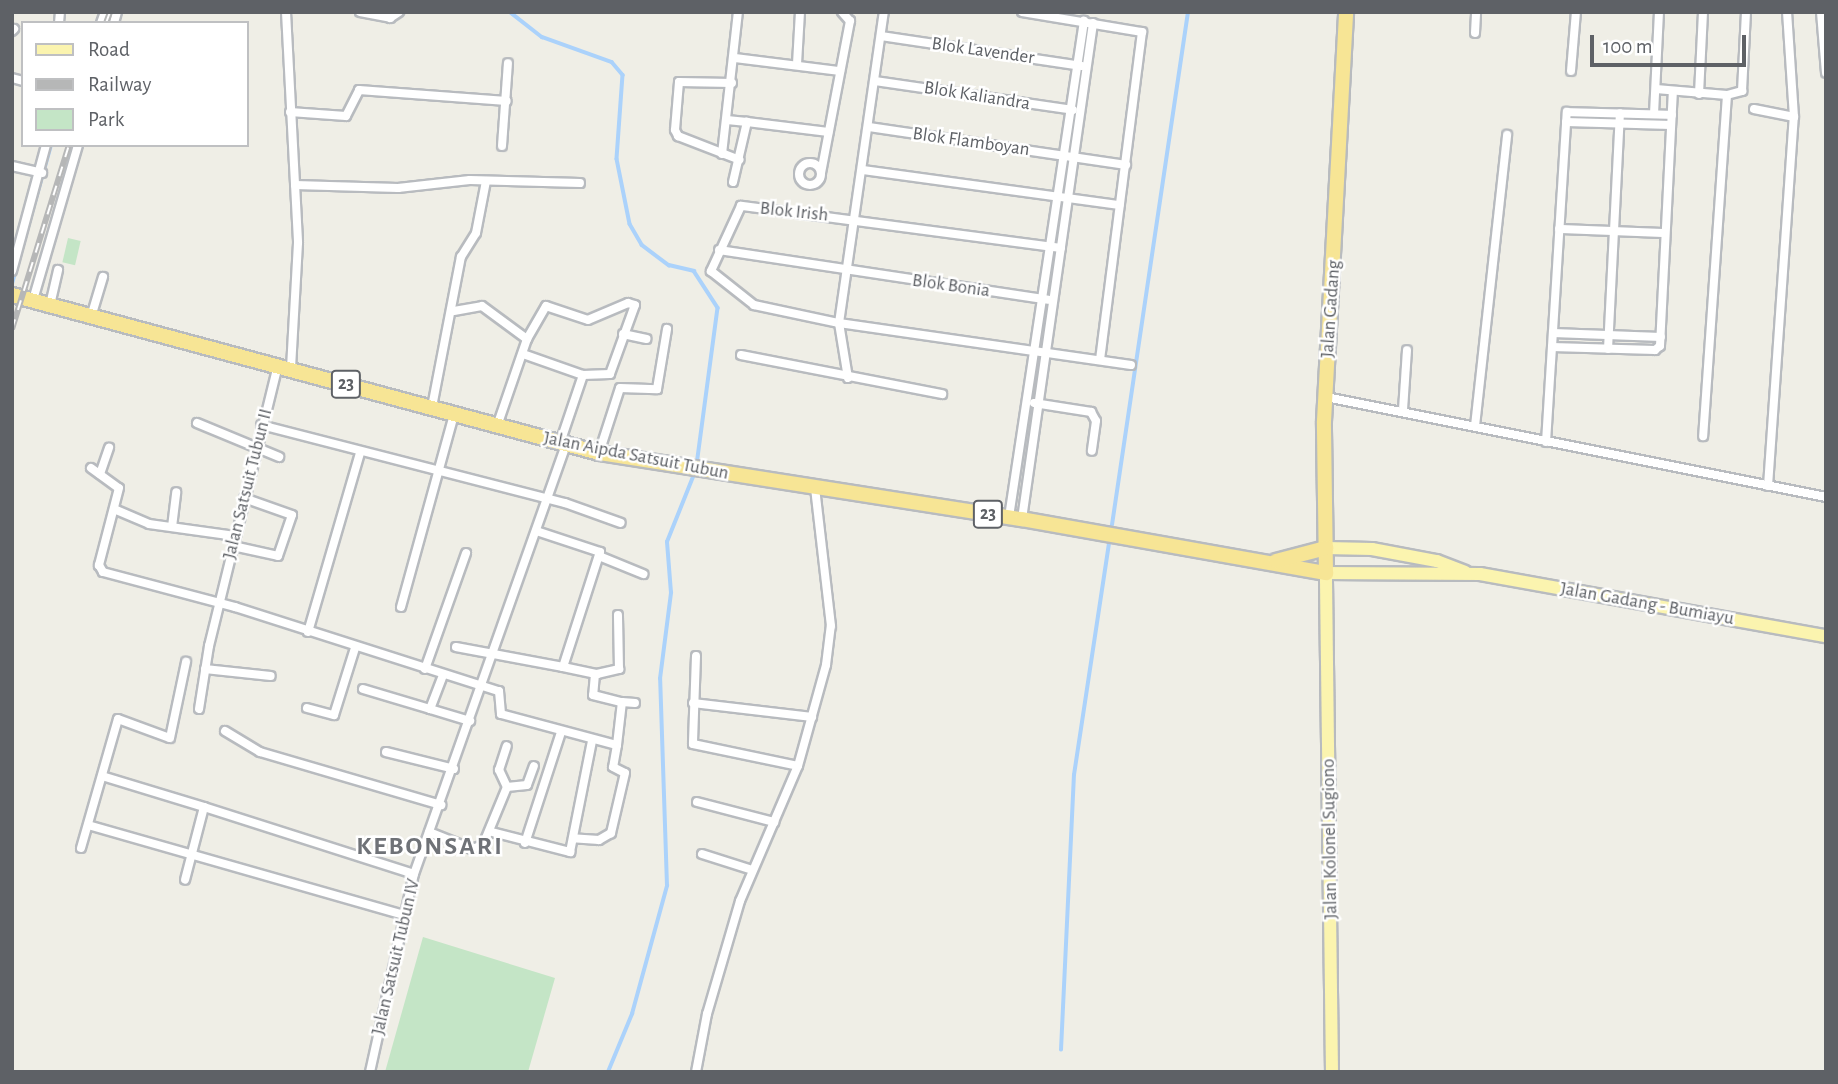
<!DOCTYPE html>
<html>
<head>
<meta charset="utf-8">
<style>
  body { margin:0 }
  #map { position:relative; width:1838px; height:1084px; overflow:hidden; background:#efeee6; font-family:"Alegreya Sans",sans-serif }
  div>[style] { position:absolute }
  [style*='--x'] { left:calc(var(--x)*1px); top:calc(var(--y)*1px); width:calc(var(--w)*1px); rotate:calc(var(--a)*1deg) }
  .green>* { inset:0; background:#c4e5c6; transform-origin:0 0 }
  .stream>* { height:3.5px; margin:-1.75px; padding:0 1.75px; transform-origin:1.75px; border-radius:1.75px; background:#abd2fb }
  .roads { filter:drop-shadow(2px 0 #b8bbbf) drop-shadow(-2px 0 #b8bbbf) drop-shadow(0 2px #b8bbbf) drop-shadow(0 -2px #b8bbbf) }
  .street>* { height:8px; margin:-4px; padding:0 4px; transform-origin:4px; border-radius:4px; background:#fff }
  .street>.ring { margin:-4px; padding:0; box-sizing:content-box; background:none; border:8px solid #fff; border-radius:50% }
  .primary>* { height:12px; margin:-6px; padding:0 6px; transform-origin:6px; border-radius:6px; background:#fbf4af }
  .highway>* { height:14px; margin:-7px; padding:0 7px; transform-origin:7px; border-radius:7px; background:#f7e595 }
  .rail>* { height:6px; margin-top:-3px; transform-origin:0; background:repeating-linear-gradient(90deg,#fff 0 10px,#b6b7b7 0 20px); box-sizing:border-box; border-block:2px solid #b6b7b7 }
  span { translate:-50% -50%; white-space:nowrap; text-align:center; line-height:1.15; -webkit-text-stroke:5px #fff; paint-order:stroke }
  .shield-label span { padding:2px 5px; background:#fff; border:2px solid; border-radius:5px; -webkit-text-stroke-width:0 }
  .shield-label { font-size:18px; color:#5e6166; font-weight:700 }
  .street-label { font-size:19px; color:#5e6166 }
  .district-label { font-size:26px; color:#6f7277; font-weight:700; letter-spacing:2px }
  .frame { position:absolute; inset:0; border:14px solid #5e6166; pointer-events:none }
  .legend { position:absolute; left:21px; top:21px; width:228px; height:126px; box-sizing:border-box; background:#fff; border:2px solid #bfc0c2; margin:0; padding:9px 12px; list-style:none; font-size:21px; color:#5e6166 }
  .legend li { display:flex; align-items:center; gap:14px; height:35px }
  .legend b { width:35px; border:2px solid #bfc0c2 }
  .scale { position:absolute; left:1590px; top:35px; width:156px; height:32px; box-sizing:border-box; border:4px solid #5e6166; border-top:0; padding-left:9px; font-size:21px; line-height:24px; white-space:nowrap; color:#5e6166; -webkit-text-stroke:5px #fff; paint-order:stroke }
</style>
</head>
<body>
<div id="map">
  <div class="green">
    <div style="left:68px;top:238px;width:13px;height:25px;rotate:13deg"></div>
    <div style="clip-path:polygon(423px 937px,555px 978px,528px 1072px,385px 1072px)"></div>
  </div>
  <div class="stream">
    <div style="--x:510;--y:12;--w:41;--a:38"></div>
    <div style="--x:542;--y:37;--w:74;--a:19.7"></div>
    <div style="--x:612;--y:62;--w:17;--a:50"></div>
    <div style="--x:623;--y:75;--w:84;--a:94.1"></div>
    <div style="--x:617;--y:159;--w:66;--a:78.7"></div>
    <div style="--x:630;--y:224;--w:24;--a:60"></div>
    <div style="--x:642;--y:245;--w:34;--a:37"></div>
    <div style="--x:669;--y:265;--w:26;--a:13"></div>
    <div style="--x:694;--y:271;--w:44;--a:57"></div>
    <div style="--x:718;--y:308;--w:158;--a:97.6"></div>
    <div style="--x:12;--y:284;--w:144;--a:-74.3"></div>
    <div style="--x:1112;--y:525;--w:519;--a:-81.57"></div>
    <div style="--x:1061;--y:1050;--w:275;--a:-87.3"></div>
    <div style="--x:1074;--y:775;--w:234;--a:-81.4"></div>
    <div style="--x:608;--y:1072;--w:63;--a:-67.5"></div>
    <div style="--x:632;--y:1014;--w:133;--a:-74.7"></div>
    <div style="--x:667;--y:886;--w:207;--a:-91.9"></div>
    <div style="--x:660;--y:679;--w:87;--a:-82.7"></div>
    <div style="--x:671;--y:593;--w:51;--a:-94.5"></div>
    <div style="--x:667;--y:542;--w:75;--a:-68.2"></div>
  </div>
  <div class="roads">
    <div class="street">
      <div style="--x:286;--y:12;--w:231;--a:87"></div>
      <div style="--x:298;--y:243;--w:126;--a:93.2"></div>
      <div style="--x:360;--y:12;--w:31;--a:11"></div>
      <div style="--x:390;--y:18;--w:11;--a:-34"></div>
      <div style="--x:1022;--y:12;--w:122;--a:9.5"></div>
      <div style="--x:1142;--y:32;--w:330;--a:97.3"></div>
      <div style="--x:1821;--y:12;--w:61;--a:85.3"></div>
      <div style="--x:59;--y:23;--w:11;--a:-85"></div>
      <div style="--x:101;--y:23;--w:12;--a:-70"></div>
      <div style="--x:114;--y:23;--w:11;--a:-75"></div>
      <div style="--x:12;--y:31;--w:3;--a:-45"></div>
      <div style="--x:1475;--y:33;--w:21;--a:-87"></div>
      <div style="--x:881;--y:36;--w:203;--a:8.5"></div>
      <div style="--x:735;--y:58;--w:106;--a:7.1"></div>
      <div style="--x:797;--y:64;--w:52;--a:-86.7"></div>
      <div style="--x:1571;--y:71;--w:59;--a:-85.2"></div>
      <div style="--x:12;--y:78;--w:11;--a:15"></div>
      <div style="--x:875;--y:81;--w:200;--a:8.3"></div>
      <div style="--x:732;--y:83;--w:53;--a:-178.9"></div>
      <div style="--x:679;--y:82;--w:48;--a:94.8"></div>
      <div style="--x:675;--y:130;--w:7;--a:63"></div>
      <div style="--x:678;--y:136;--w:66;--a:21.2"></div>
      <div style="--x:1656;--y:89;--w:71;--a:4.8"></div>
      <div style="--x:1727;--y:95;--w:342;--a:94"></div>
      <div style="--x:1699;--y:94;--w:82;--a:-87.2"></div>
      <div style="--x:1727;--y:95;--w:16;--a:-15"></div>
      <div style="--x:1742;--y:91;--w:79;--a:-87.1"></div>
      <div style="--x:1754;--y:109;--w:41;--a:11.3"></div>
      <div style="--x:290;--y:112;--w:56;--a:4.1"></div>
      <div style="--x:346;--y:116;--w:29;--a:-63"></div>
      <div style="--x:359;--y:90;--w:148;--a:4.3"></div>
      <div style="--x:1654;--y:114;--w:102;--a:-87.2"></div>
      <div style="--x:727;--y:120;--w:20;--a:6"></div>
      <div style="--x:1566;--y:122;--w:105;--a:1.6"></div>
      <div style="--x:869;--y:127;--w:260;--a:8.4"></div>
      <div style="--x:502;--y:146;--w:83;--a:-85.9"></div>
      <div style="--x:722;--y:154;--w:143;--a:-83.6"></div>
      <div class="ring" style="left:799px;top:163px;width:14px;height:14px"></div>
      <div style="--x:12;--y:166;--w:31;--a:13"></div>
      <div style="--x:863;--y:170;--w:259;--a:7.8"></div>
      <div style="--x:821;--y:173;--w:155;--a:-79.2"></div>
      <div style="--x:850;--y:21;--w:12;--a:-132"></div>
      <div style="--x:733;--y:182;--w:62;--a:-76.9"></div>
      <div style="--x:747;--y:122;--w:82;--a:7"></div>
      <div style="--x:295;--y:185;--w:103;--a:1.7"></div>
      <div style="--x:398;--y:188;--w:72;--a:-6.3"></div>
      <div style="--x:470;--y:180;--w:110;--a:1.6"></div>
      <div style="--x:1559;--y:229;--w:106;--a:2.2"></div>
      <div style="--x:1061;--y:248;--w:323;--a:-172.5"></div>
      <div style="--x:741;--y:206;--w:72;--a:114.8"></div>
      <div style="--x:711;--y:271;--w:55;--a:38.3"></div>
      <div style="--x:754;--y:305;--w:87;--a:12"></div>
      <div style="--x:839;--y:323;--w:295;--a:8.2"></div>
      <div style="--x:719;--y:250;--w:333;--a:8.6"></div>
      <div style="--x:12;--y:271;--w:131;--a:-74.9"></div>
      <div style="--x:33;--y:300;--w:161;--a:-73.8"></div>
      <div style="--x:50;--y:305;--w:36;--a:-77"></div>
      <div style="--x:454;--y:311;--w:28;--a:-10"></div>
      <div style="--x:482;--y:306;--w:56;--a:36.3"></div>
      <div style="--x:527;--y:339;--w:92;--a:109"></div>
      <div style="--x:91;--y:317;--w:42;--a:-73.3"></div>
      <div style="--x:1553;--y:333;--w:108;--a:2.1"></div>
      <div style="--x:623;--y:334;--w:24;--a:12"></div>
      <div style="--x:1552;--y:347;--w:103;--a:1.7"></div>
      <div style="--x:1655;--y:350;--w:6;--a:-39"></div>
      <div style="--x:1660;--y:346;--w:254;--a:-87.1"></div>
      <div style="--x:1608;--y:349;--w:236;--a:-87.1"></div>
      <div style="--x:523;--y:354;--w:64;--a:19.3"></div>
      <div style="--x:583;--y:375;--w:27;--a:-2"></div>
      <div style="--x:610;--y:374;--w:73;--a:-70.1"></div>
      <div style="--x:635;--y:305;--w:7;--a:-164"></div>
      <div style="--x:628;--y:303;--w:43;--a:157"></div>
      <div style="--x:588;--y:320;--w:44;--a:-161.6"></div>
      <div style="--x:546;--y:306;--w:38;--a:120"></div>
      <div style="--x:741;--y:355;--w:205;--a:11"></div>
      <div style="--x:848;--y:378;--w:56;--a:-99.3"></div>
      <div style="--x:839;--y:323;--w:314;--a:-81.8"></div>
      <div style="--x:1326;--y:397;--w:510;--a:11.31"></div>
      <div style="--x:1034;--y:403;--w:58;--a:9"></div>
      <div style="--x:1091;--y:412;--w:10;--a:61"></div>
      <div style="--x:1096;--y:421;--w:30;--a:98"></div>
      <div style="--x:432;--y:407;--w:153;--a:-79.1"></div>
      <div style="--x:461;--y:257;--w:28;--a:-58"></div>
      <div style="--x:476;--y:233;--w:53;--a:-79.1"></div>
      <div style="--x:1403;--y:410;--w:60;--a:-86.2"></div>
      <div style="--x:197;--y:423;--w:89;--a:22.5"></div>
      <div style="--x:261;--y:425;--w:314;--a:14.4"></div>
      <div style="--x:565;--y:503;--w:59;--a:19.7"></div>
      <div style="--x:1475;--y:426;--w:293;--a:-83.7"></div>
      <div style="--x:1546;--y:442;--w:331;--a:-86.4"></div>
      <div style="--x:1567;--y:112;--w:105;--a:1.6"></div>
      <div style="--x:560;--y:443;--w:72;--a:-71.3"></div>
      <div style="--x:599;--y:453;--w:68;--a:-72.1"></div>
      <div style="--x:620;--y:388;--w:37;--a:2"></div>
      <div style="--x:657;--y:389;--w:61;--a:-80.5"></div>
      <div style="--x:91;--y:468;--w:34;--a:36"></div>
      <div style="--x:119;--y:488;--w:80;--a:104.6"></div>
      <div style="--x:99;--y:565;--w:8;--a:60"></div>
      <div style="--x:103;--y:572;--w:137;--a:14.9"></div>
      <div style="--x:235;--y:607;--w:277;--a:17.7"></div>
      <div style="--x:499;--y:691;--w:23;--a:85"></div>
      <div style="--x:501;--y:714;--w:120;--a:15"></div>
      <div style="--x:617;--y:745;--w:22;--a:100"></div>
      <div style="--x:613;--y:767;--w:13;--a:27"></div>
      <div style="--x:625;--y:773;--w:62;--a:103.1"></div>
      <div style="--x:611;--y:833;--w:14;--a:150"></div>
      <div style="--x:599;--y:840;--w:26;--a:-176"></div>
      <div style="--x:100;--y:474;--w:28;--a:-71"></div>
      <div style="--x:1768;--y:486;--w:370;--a:-86"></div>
      <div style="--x:1794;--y:117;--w:105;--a:-93.8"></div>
      <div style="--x:114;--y:509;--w:38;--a:23"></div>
      <div style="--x:149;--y:524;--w:87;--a:7.9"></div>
      <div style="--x:1009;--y:517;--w:502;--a:-81.4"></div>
      <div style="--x:1022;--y:519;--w:501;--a:-81.85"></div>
      <div style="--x:172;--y:527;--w:35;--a:-83"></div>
      <div style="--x:233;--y:546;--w:46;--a:12.5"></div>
      <div style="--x:278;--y:556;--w:43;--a:-71.1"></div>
      <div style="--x:292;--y:515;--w:51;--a:-160.5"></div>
      <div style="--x:599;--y:556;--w:48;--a:22.2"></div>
      <div style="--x:401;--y:607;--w:200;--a:-74.6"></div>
      <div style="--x:308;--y:632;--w:186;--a:-73.8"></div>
      <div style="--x:456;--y:647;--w:109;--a:10.6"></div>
      <div style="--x:563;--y:667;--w:121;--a:-72.2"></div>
      <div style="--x:600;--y:552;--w:67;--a:-161.8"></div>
      <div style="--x:696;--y:656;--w:88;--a:92"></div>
      <div style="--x:693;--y:744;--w:107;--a:11.8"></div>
      <div style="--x:563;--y:667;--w:35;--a:12"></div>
      <div style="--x:597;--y:674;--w:23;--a:-13"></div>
      <div style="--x:619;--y:669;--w:54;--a:-91.1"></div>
      <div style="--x:205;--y:669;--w:66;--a:6.1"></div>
      <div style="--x:425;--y:669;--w:123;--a:-70.5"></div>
      <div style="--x:595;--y:674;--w:21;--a:95"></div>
      <div style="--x:593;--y:695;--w:30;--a:14"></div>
      <div style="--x:363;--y:689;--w:70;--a:16.6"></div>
      <div style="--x:430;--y:709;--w:36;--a:-69"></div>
      <div style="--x:693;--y:703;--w:120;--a:6.7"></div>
      <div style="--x:307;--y:708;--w:28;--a:15"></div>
      <div style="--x:334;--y:715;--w:70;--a:-72.6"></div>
      <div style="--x:199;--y:709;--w:64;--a:-81"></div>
      <div style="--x:209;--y:646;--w:288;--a:-76.2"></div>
      <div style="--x:430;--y:709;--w:42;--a:16.7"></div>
      <div style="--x:225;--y:731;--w:41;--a:31"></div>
      <div style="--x:260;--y:752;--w:189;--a:16.3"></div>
      <div style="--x:617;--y:745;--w:43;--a:-83.4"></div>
      <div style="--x:622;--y:702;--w:13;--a:4"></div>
      <div style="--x:386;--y:752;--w:70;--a:14"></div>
      <div style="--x:102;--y:776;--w:107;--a:16.9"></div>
      <div style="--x:204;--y:807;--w:75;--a:104.6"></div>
      <div style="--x:507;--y:787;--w:20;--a:-6"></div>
      <div style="--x:527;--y:785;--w:20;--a:-70"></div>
      <div style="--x:697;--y:802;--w:80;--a:14.6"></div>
      <div style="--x:204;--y:807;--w:220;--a:17.7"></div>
      <div style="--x:88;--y:825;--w:328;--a:15.9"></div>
      <div style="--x:429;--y:832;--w:46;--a:21.6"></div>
      <div style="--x:472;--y:849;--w:12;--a:-20"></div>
      <div style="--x:483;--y:845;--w:63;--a:-67.5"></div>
      <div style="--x:507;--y:787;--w:19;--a:-115"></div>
      <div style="--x:499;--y:770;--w:25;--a:-72"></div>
      <div style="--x:492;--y:832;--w:81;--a:14.4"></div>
      <div style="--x:570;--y:852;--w:113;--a:-78.8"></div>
      <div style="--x:525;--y:843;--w:117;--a:-72"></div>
      <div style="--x:81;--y:848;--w:134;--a:-74"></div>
      <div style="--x:118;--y:719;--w:55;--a:20.1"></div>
      <div style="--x:170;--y:738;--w:78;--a:-78.1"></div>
      <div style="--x:702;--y:854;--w:52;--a:17.7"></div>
      <div style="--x:370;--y:1072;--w:203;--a:-77.5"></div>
      <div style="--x:414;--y:874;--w:456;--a:-70.5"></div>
      <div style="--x:696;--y:1072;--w:59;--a:-79.3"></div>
      <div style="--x:707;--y:1014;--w:118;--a:-73.7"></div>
      <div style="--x:740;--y:901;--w:147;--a:-66.8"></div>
      <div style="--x:798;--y:766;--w:105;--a:-74.5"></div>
      <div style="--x:826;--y:665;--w:39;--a:-83"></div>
      <div style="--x:831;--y:626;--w:139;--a:-96.6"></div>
    </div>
    <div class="primary">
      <div style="--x:1326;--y:548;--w:46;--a:1.2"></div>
      <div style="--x:1372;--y:549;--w:66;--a:10.5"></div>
      <div style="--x:1437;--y:561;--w:30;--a:21"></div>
      <div style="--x:1332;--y:1072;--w:499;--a:-90.7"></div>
      <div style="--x:1326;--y:573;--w:154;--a:0.4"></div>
      <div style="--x:1480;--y:574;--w:352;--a:10.2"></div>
    </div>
    <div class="highway">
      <div style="--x:12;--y:295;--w:608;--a:15.06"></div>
      <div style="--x:599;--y:453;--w:428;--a:8.9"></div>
      <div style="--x:1022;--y:519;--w:309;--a:10.1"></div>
      <div style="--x:1326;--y:573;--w:152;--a:-90.8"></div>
      <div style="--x:1324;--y:421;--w:410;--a:-86.9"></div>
      <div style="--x:1276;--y:561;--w:52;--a:-14.6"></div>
    </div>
  </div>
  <div class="rail">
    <div style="--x:106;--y:23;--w:12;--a:-70"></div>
    <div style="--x:12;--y:329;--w:193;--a:-72.8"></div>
  </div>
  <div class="shield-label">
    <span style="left:346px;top:384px">23</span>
    <span style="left:988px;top:514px">23</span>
  </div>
  <div class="street-label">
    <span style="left:983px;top:51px;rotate:8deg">Blok Lavender</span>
    <span style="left:977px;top:96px;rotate:9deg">Blok Kaliandra</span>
    <span style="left:971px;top:142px;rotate:8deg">Blok Flamboyan</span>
    <span style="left:794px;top:212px;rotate:6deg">Blok Irish</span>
    <span style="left:951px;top:286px;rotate:8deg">Blok Bonia</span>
    <span style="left:1331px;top:309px;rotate:-86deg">Jalan Gadang</span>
    <span style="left:636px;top:456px;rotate:11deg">Jalan Aipda Satsuit Tubun</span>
    <span style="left:248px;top:484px;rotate:-76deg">Jalan Satsuit Tubun II</span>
    <span style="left:1647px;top:604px;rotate:10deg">Jalan Gadang - Bumiayu</span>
    <span style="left:1330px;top:839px;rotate:-91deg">Jalan Kolonel Sugiono</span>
    <span style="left:396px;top:957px;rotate:-77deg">Jalan Satsuit Tubun IV</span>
  </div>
  <div class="district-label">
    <span style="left:430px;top:847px">KEBONSARI</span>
  </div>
  <div class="frame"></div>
  <ul class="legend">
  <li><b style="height:9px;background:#fbf4af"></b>Road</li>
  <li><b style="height:9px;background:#b6b7b7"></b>Railway</li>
  <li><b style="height:19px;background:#c4e5c6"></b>Park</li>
  </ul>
  <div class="scale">100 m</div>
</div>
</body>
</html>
